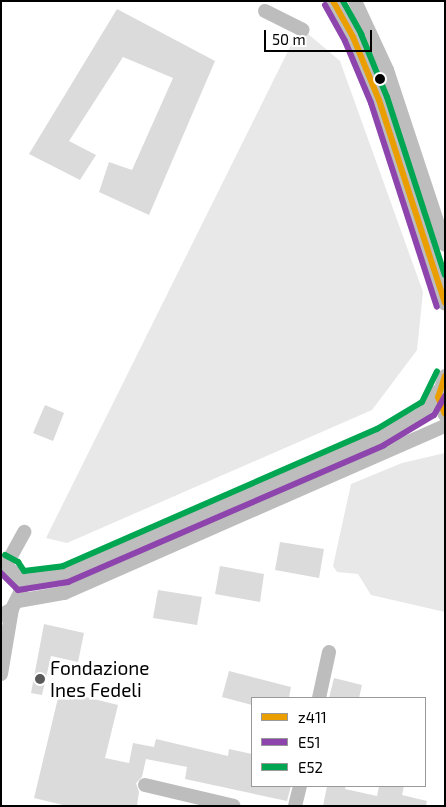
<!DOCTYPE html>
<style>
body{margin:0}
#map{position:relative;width:446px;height:807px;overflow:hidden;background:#fff;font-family:"Exo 2",sans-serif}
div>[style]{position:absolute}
.green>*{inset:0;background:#e8e8e8}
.building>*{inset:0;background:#dbdbdb}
.street>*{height:14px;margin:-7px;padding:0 7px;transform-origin:7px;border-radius:7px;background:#bdbdbd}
.bus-1>*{height:6px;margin:-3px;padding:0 3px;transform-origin:3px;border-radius:3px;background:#eb9e00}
.bus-2>*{height:6px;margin:-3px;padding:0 3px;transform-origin:3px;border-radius:3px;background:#8e44ad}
.bus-3>*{height:6px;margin:-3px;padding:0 3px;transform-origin:3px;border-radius:3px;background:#00a651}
.dots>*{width:14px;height:14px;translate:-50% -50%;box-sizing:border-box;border:2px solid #fff;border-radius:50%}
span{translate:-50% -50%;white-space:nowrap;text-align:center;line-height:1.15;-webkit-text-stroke:5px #fff;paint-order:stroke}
.poi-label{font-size:19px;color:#000}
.left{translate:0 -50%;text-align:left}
.frame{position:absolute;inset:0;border:2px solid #000;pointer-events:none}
.legend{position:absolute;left:251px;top:697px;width:175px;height:90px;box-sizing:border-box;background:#fff;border:1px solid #999;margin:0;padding:6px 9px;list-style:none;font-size:15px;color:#000}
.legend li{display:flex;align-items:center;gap:10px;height:25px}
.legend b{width:25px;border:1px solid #999}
.scale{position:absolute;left:264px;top:30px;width:108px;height:22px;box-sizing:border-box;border:2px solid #000;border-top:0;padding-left:6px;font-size:15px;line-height:18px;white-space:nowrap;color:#000;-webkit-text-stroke:4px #fff;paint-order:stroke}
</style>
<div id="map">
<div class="green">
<i style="clip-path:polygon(300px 27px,340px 61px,423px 292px,417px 350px,372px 410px,67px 543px,46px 538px)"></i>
<i style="clip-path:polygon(445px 453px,445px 612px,371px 595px,358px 574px,337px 572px,333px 566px,351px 484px,402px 463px)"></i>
</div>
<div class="building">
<i style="clip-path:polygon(117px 9px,215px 61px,149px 215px,99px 192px,109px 162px,132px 170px,173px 78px,123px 57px,69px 141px,96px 155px,80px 180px,29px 154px)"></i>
<i style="clip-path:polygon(45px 405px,64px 413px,53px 441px,33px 433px)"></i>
<i style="clip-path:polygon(280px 542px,324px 549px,319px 578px,275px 570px)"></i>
<i style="clip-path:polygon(220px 566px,264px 574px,260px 602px,215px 594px)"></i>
<i style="clip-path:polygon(158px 590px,202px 597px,197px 625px,153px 618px)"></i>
<i style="clip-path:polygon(44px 624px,84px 633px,78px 662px,51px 656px,42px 695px,31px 693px)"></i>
<i style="clip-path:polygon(229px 671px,291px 687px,289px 698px,252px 698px,252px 705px,222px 697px)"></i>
<i style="clip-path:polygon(334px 678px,362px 685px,359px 698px,329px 698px)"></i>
<i style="clip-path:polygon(70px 693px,118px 705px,105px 758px,129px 763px,133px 743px,154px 747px,156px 739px,228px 756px,229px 749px,252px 754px,252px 786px,291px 786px,287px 801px,185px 779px,187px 767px,146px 759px,142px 777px,136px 783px,139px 792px,137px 806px,67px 806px,34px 798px,58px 698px,69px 700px)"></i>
<i style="clip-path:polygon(327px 786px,346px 786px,345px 789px,377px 796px,379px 786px,404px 786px,402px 795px,427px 801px,426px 806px,323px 806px)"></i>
</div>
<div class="street">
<i style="left:333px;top:1px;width:41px;rotate:60.9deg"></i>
<i style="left:353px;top:37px;width:68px;rotate:67.6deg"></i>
<i style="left:379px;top:100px;width:214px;rotate:72.1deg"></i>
<i style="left:355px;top:1px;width:76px;rotate:65.1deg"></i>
<i style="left:387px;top:70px;width:184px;rotate:71.7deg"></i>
<i style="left:265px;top:11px;width:42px;rotate:26.6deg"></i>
<i style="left:445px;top:376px;width:22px;rotate:108deg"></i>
<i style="left:438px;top:397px;width:19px;rotate:69deg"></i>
<i style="left:1px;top:563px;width:19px;rotate:36deg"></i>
<i style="left:16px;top:574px;width:18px;rotate:74deg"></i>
<i style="left:21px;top:591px;width:20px;rotate:117deg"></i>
<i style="left:12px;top:609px;width:13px;rotate:151deg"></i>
<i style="left:6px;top:565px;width:38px;rotate:-61deg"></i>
<i style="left:19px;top:581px;width:47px;rotate:-8.7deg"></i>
<i style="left:65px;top:574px;width:335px;rotate:-23.4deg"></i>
<i style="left:372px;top:441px;width:57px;rotate:-28.4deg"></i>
<i style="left:422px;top:414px;width:28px;rotate:-55deg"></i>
<i style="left:18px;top:601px;width:47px;rotate:-9.9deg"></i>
<i style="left:64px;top:593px;width:416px;rotate:-23.7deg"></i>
<i style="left:1px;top:674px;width:66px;rotate:-80.4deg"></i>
<i style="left:319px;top:698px;width:47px;rotate:-77.7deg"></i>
<i style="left:145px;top:785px;width:91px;rotate:13.3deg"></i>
<i style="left:295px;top:806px;width:21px;rotate:-76deg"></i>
</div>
<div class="bus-1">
<i style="left:333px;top:1px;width:41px;rotate:60.9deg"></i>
<i style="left:353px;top:37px;width:68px;rotate:67.6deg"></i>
<i style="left:379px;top:100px;width:213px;rotate:72deg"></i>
<i style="left:445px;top:376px;width:22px;rotate:108deg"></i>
<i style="left:438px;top:397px;width:18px;rotate:68deg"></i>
</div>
<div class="bus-2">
<i style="left:325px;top:5px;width:41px;rotate:60.9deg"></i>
<i style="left:345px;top:41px;width:67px;rotate:67.2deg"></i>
<i style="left:371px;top:103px;width:214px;rotate:72.1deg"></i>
<i style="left:1px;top:573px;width:24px;rotate:45deg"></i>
<i style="left:18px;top:590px;width:51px;rotate:-9.1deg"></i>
<i style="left:68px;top:582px;width:344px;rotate:-23.4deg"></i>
<i style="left:384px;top:445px;width:58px;rotate:-31deg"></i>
<i style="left:434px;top:415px;width:22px;rotate:-60deg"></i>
</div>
<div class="bus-3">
<i style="left:343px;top:1px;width:38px;rotate:61deg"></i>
<i style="left:361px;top:34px;width:68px;rotate:67.6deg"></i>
<i style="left:387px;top:97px;width:187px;rotate:72deg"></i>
<i style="left:5px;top:555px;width:15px;rotate:28deg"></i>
<i style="left:18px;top:562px;width:11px;rotate:56deg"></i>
<i style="left:24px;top:571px;width:39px;rotate:-7deg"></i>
<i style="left:63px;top:566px;width:343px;rotate:-23.6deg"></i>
<i style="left:377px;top:429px;width:52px;rotate:-31deg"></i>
<i style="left:422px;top:402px;width:34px;rotate:-64deg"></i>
</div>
<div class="dots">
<i style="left:380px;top:79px;background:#000"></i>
<i style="left:40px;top:679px;background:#595959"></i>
</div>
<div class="poi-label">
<span class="left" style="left:50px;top:679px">Fondazione<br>Ines Fedeli</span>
</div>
<div class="frame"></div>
<ul class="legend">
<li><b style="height:6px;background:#eb9e00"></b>z411</li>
<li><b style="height:6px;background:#8e44ad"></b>E51</li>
<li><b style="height:6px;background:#00a651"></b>E52</li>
</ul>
<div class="scale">50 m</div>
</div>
